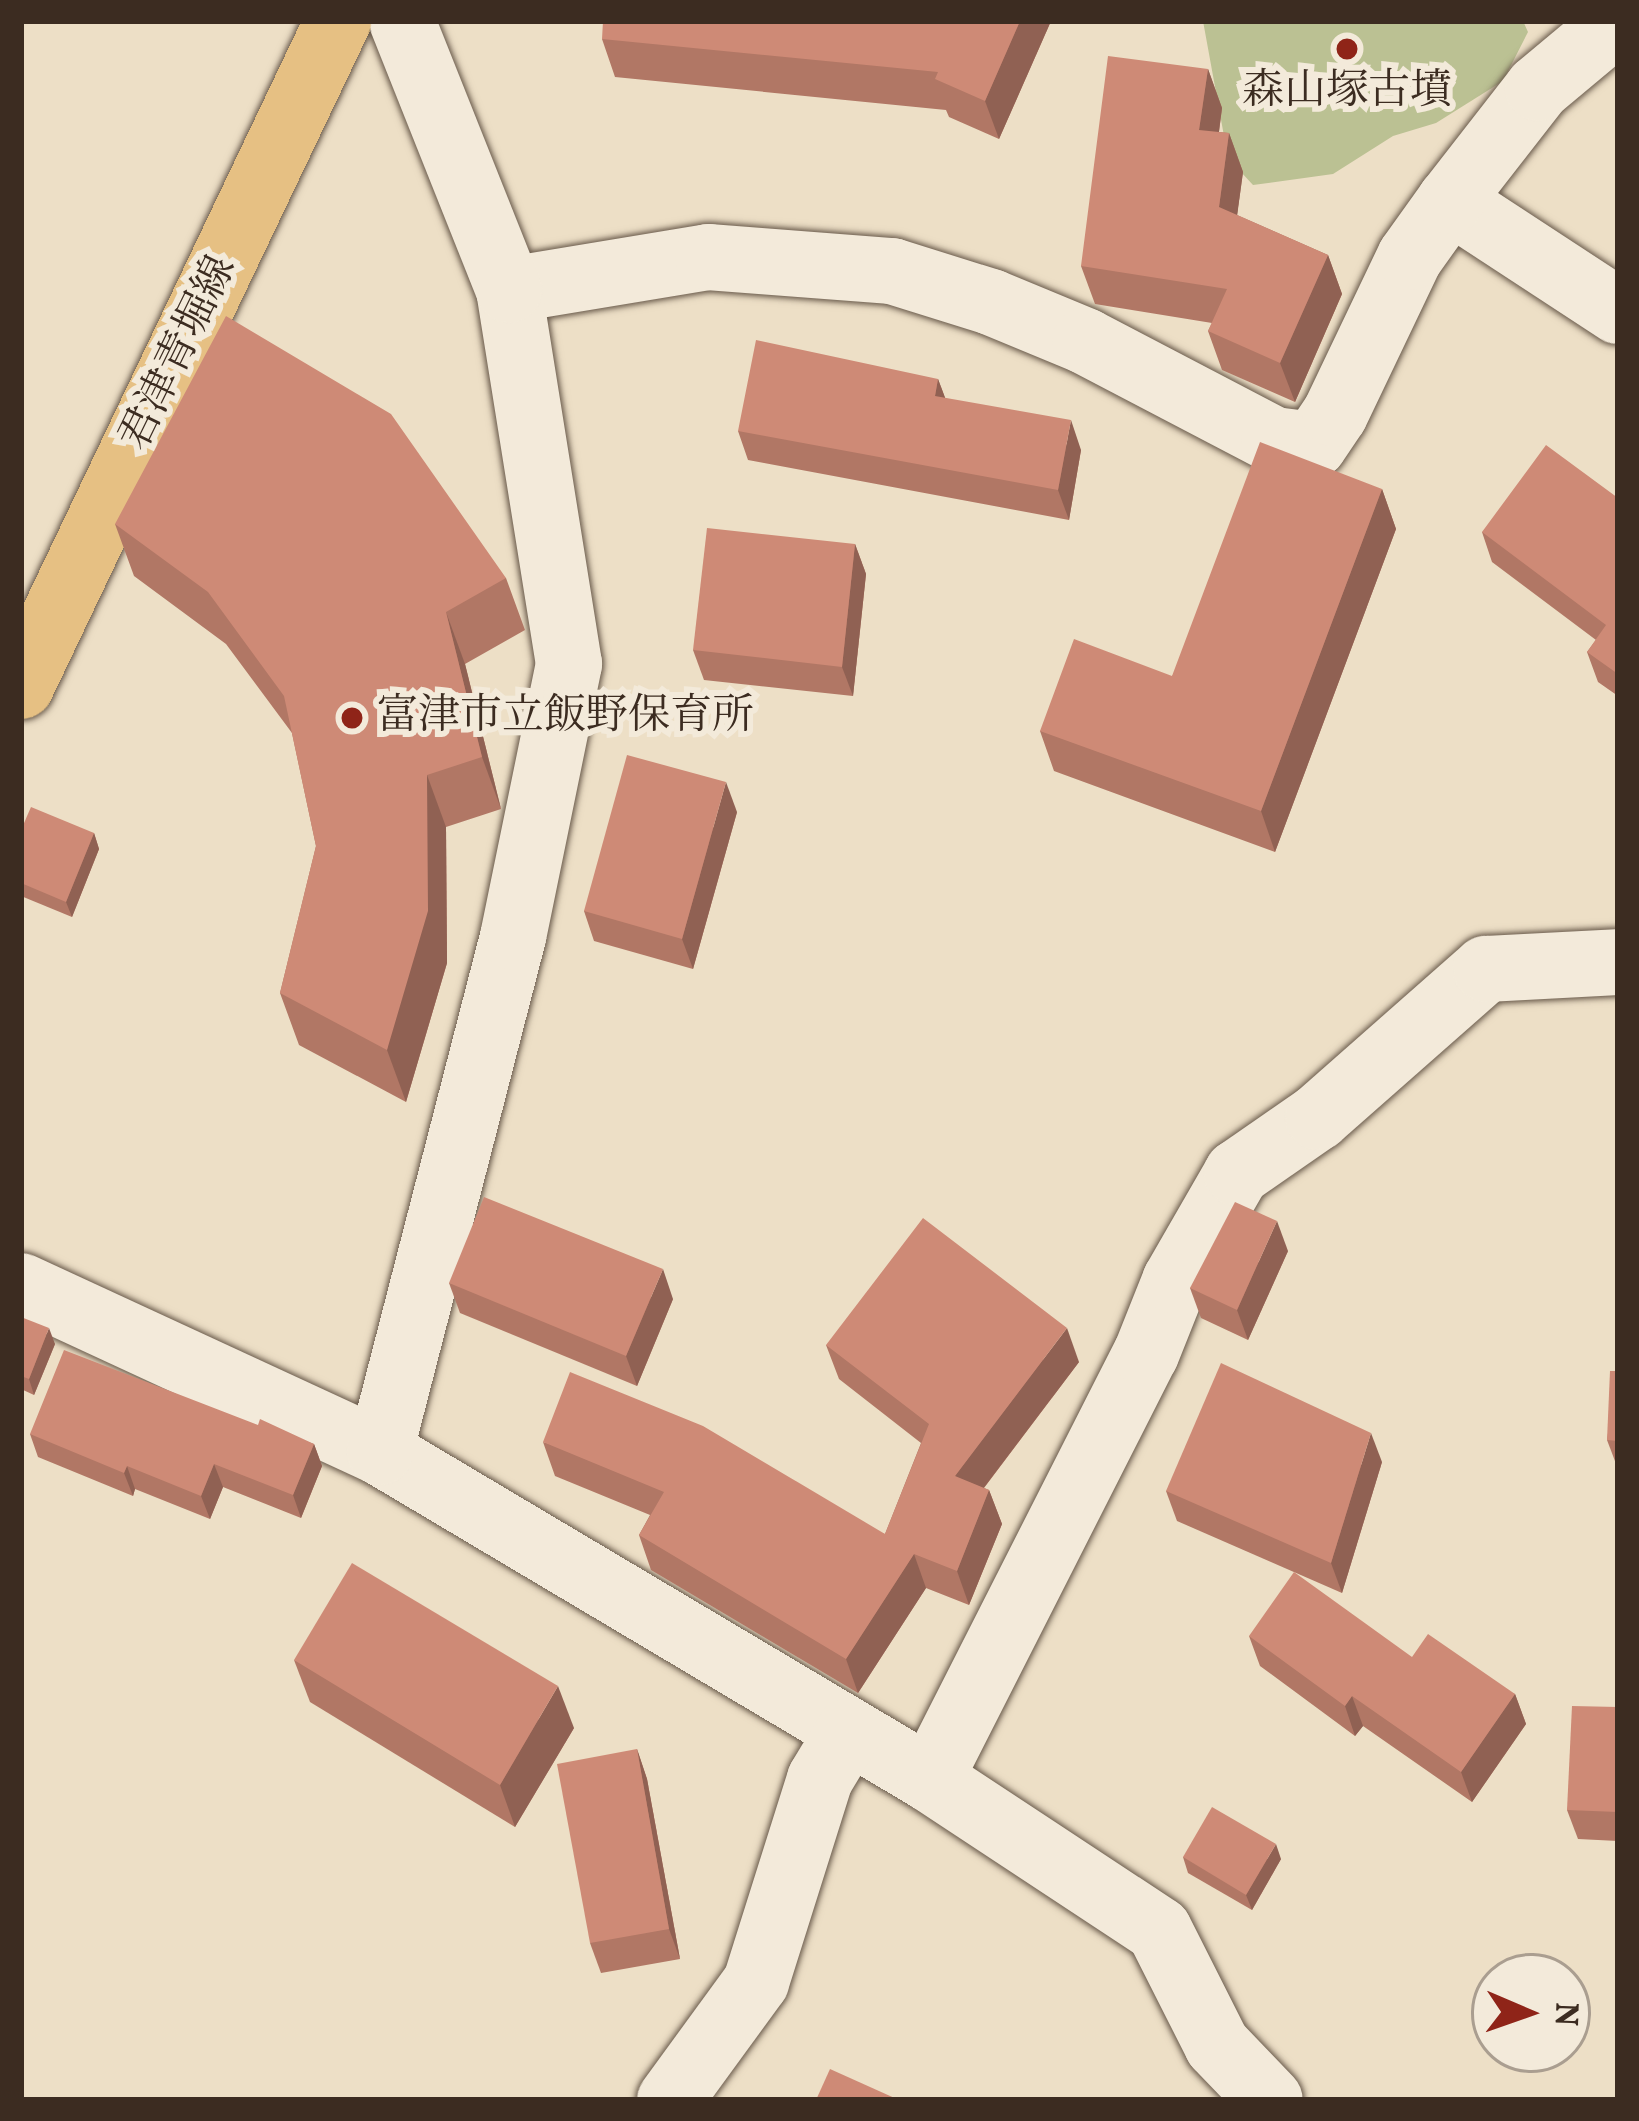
<!DOCTYPE html>
<meta charset="utf-8">
<style>
body{margin:0}
#map{position:relative;width:1639px;height:2121px;overflow:hidden;background:#eddfc6;font-family:Vollkorn,"Noto Serif JP",serif}
div>[style]{position:absolute}
.green>*{inset:0;background:#bbc193}
.roads{filter:drop-shadow(0 0 3px #68594a) drop-shadow(0 0 3px #68594a)}
.minor>*{height:66px;margin:-33px;padding:0 33px;transform-origin:33px;border-radius:33px;background:#f3eada}
.major>*{height:66px;margin:-33px;padding:0 33px;transform-origin:33px;border-radius:33px;background:#e6c083}
.wall>*{inset:0;background:#b17765}
.shaded-wall>*{inset:0;background:#906153}
.building>*{inset:0;background:#ce8a76}
.dots>*{width:33px;height:33px;translate:-50% -50%;box-sizing:border-box;border:6px solid #f3eada;border-radius:50%}
span{translate:-50% -50%;white-space:nowrap;text-align:center;line-height:1.15;-webkit-text-stroke:12px #f3eada;paint-order:stroke}
.poi-label{font-size:42px;color:#3c2c21}
.left{translate:0 -50%;text-align:left}
.street-label{font-size:42px;color:#3c2c21}
.frame{position:absolute;inset:0;border:24px solid #3c2c21;pointer-events:none}
.north{position:absolute;left:1471px;top:1953px;width:120px;height:120px;box-sizing:border-box;background:#f3eada;border:3px solid #aa9e90;border-radius:50%;rotate:92deg;font-size:33px;font-weight:700;line-height:48px;text-align:center;color:#3c2c21}
.north::after{content:'';display:block;margin:auto;width:42px;height:54px;background:#8f2418;clip-path:polygon(50% 0,100% 100%,50% 72%,0 100%)}
</style>
<div id="map">
<div class="green">
<i style="clip-path:polygon(1203px 21px,1523px 21px,1528px 32px,1503px 81px,1436px 123px,1393px 136px,1333px 174px,1253px 185px,1228px 158px)"></i>
</div>
<div class="roads">
<div class="minor">
<i style="left:1450px;top:201px;width:201px;rotate:33.2deg"></i>
<i style="left:509px;top:290px;width:202px;rotate:-9.4deg"></i>
<i style="left:708px;top:257px;width:185px;rotate:4.4deg"></i>
<i style="left:892px;top:271px;width:104px;rotate:17.4deg"></i>
<i style="left:991px;top:302px;width:102px;rotate:22.5deg"></i>
<i style="left:1085px;top:341px;width:213px;rotate:27.6deg"></i>
<i style="left:1274px;top:440px;width:40px;rotate:7.1deg"></i>
<i style="left:1314px;top:445px;width:37px;rotate:-56deg"></i>
<i style="left:1335px;top:414px;width:174px;rotate:-64.5deg"></i>
<i style="left:1410px;top:257px;width:69px;rotate:-54.5deg"></i>
<i style="left:1450px;top:201px;width:143px;rotate:-52.1deg"></i>
<i style="left:1538px;top:88px;width:104px;rotate:-39.9deg"></i>
<i style="left:21px;top:1286px;width:396px;rotate:24.8deg"></i>
<i style="left:380px;top:1452px;width:640px;rotate:30.73deg"></i>
<i style="left:930px;top:1779px;width:274px;rotate:33.4deg"></i>
<i style="left:1159px;top:1930px;width:129px;rotate:63.2deg"></i>
<i style="left:1217px;top:2045px;width:76px;rotate:46.1deg"></i>
<i style="left:380px;top:1452px;width:532px;rotate:-75.52deg"></i>
<i style="left:513px;top:937px;width:279px;rotate:-78.4deg"></i>
<i style="left:569px;top:664px;width:379px;rotate:-99.1deg"></i>
<i style="left:509px;top:290px;width:289px;rotate:-111.7deg"></i>
<i style="left:930px;top:1779px;width:477px;rotate:-63.1deg"></i>
<i style="left:1146px;top:1354px;width:79px;rotate:-68.3deg"></i>
<i style="left:1175px;top:1281px;width:125px;rotate:-60.1deg"></i>
<i style="left:1237px;top:1173px;width:98px;rotate:-34.7deg"></i>
<i style="left:1318px;top:1117px;width:224px;rotate:-41.4deg"></i>
<i style="left:1486px;top:969px;width:132px;rotate:-3deg"></i>
<i style="left:670px;top:2100px;width:146px;rotate:-53.9deg"></i>
<i style="left:756px;top:1982px;width:213px;rotate:-72.5deg"></i>
<i style="left:820px;top:1779px;width:56px;rotate:-58.9deg"></i>
</div>
<div class="major">
<i style="left:21px;top:686px;width:737px;rotate:-64.51deg"></i>
</div>
</div>
<div class="wall">
<i style="clip-path:polygon(1051px 21px,999px 139px,949px 117px,946px 110px,615px 77px,602px 39px)"></i>
<i style="clip-path:polygon(1208px 69px,1222px 108px,1219px 132px,1229px 133px,1243px 172px,1237px 215px,1328px 255px,1342px 294px,1295px 402px,1222px 370px,1208px 331px,1212px 323px,1095px 304px,1081px 266px)"></i>
<i style="clip-path:polygon(938px 379px,945px 398px,1081px 450px,1069px 520px,748px 460px,738px 431px)"></i>
<i style="clip-path:polygon(1382px 489px,1396px 529px,1275px 852px,1054px 771px,1040px 731px,1172px 676px)"></i>
<i style="clip-path:polygon(1618px 498px,1618px 696px,1598px 682px,1587px 652px,1596px 640px,1492px 562px,1482px 532px)"></i>
<i style="clip-path:polygon(115px 524px,506px 578px,525px 630px,465px 664px,501px 809px,446px 827px,447px 963px,406px 1102px,299px 1045px,280px 993px,316px 846px,292px 733px,226px 644px,134px 576px)"></i>
<i style="clip-path:polygon(855px 544px,866px 574px,853px 696px,704px 680px,693px 650px)"></i>
<i style="clip-path:polygon(737px 812px,693px 969px,594px 941px,584px 911px)"></i>
<i style="clip-path:polygon(21px 830px,94px 833px,99px 849px,72px 917px,21px 896px)"></i>
<i style="clip-path:polygon(1288px 1251px,1248px 1340px,1201px 1318px,1190px 1288px)"></i>
<i style="clip-path:polygon(449px 1283px,673px 1299px,637px 1386px,460px 1313px)"></i>
<i style="clip-path:polygon(21px 1317px,55px 1344px,34px 1395px,21px 1389px)"></i>
<i style="clip-path:polygon(826px 1345px,1079px 1362px,984px 1488px,989px 1490px,1002px 1524px,969px 1605px,926px 1588px,858px 1693px,651px 1570px,639px 1535px,650px 1515px,555px 1476px,543px 1442px,885px 1534px,921px 1443px,839px 1379px)"></i>
<i style="clip-path:polygon(1618px 1371px,1618px 1469px,1607px 1440px)"></i>
<i style="clip-path:polygon(258px 1425px,314px 1444px,322px 1466px,301px 1518px,223px 1487px,210px 1519px,135px 1489px,133px 1496px,38px 1457px,30px 1434px)"></i>
<i style="clip-path:polygon(1382px 1462px,1342px 1593px,1177px 1521px,1166px 1491px)"></i>
<i style="clip-path:polygon(1249px 1636px,1412px 1657px,1515px 1694px,1526px 1724px,1472px 1802px,1363px 1726px,1355px 1736px,1260px 1666px)"></i>
<i style="clip-path:polygon(294px 1660px,574px 1728px,515px 1827px,310px 1702px)"></i>
<i style="clip-path:polygon(1618px 1707px,1618px 1841px,1578px 1839px,1567px 1810px)"></i>
<i style="clip-path:polygon(637px 1749px,647px 1779px,680px 1959px,601px 1973px,590px 1943px)"></i>
<i style="clip-path:polygon(1183px 1857px,1281px 1859px,1252px 1910px,1188px 1873px)"></i>
</div>
<div class="shaded-wall">
<i style="clip-path:polygon(1020px 21px,1051px 21px,999px 139px,985px 101px)"></i>
<i style="clip-path:polygon(1208px 69px,1222px 108px,1214px 169px,1199px 130px)"></i>
<i style="clip-path:polygon(1229px 133px,1243px 172px,1233px 246px,1219px 207px)"></i>
<i style="clip-path:polygon(1328px 255px,1342px 294px,1295px 402px,1280px 363px)"></i>
<i style="clip-path:polygon(938px 379px,949px 408px,935px 396px)"></i>
<i style="clip-path:polygon(1071px 420px,1081px 450px,1069px 520px,1058px 490px)"></i>
<i style="clip-path:polygon(1382px 489px,1396px 529px,1275px 852px,1261px 811px)"></i>
<i style="clip-path:polygon(855px 544px,866px 574px,853px 696px,842px 667px)"></i>
<i style="clip-path:polygon(446px 612px,465px 664px,501px 809px,482px 757px)"></i>
<i style="clip-path:polygon(427px 775px,446px 827px,447px 963px,406px 1102px,387px 1050px)"></i>
<i style="clip-path:polygon(726px 782px,737px 812px,693px 969px,682px 939px)"></i>
<i style="clip-path:polygon(94px 833px,99px 849px,72px 917px,66px 902px)"></i>
<i style="clip-path:polygon(1277px 1221px,1288px 1251px,1248px 1340px,1237px 1310px)"></i>
<i style="clip-path:polygon(663px 1269px,673px 1299px,637px 1386px,626px 1356px)"></i>
<i style="clip-path:polygon(49px 1328px,55px 1344px,34px 1395px,29px 1379px)"></i>
<i style="clip-path:polygon(1067px 1328px,1079px 1362px,967px 1510px,955px 1476px)"></i>
<i style="clip-path:polygon(1371px 1433px,1382px 1462px,1342px 1593px,1331px 1563px)"></i>
<i style="clip-path:polygon(314px 1444px,322px 1466px,301px 1518px,293px 1495px)"></i>
<i style="clip-path:polygon(214px 1464px,223px 1487px,210px 1519px,201px 1496px)"></i>
<i style="clip-path:polygon(127px 1466px,135px 1489px,133px 1496px,124px 1473px)"></i>
<i style="clip-path:polygon(989px 1490px,1002px 1524px,969px 1605px,957px 1571px)"></i>
<i style="clip-path:polygon(914px 1554px,926px 1588px,858px 1693px,846px 1659px)"></i>
<i style="clip-path:polygon(558px 1686px,574px 1728px,515px 1827px,500px 1785px)"></i>
<i style="clip-path:polygon(1515px 1694px,1526px 1724px,1472px 1802px,1461px 1772px)"></i>
<i style="clip-path:polygon(1352px 1696px,1363px 1726px,1355px 1736px,1345px 1706px)"></i>
<i style="clip-path:polygon(637px 1749px,647px 1779px,680px 1959px,669px 1929px)"></i>
<i style="clip-path:polygon(1276px 1844px,1281px 1859px,1252px 1910px,1246px 1895px)"></i>
</div>
<div class="building">
<i style="clip-path:polygon(603px 21px,1020px 21px,985px 101px,935px 79px,938px 72px,602px 39px)"></i>
<i style="clip-path:polygon(1108px 56px,1208px 69px,1199px 130px,1229px 133px,1219px 207px,1328px 255px,1280px 363px,1208px 331px,1227px 289px,1081px 266px)"></i>
<i style="clip-path:polygon(226px 316px,391px 414px,506px 578px,446px 612px,482px 757px,427px 775px,428px 911px,387px 1050px,280px 993px,316px 846px,284px 696px,208px 592px,115px 524px)"></i>
<i style="clip-path:polygon(756px 340px,938px 379px,935px 396px,1071px 420px,1058px 490px,738px 431px)"></i>
<i style="clip-path:polygon(1260px 442px,1382px 489px,1261px 811px,1040px 731px,1074px 639px,1172px 676px)"></i>
<i style="clip-path:polygon(1546px 445px,1618px 498px,1618px 674px,1587px 652px,1606px 625px,1482px 532px)"></i>
<i style="clip-path:polygon(707px 528px,855px 544px,842px 667px,693px 650px)"></i>
<i style="clip-path:polygon(627px 755px,726px 782px,682px 939px,584px 911px)"></i>
<i style="clip-path:polygon(31px 807px,94px 833px,66px 902px,21px 883px,21px 830px)"></i>
<i style="clip-path:polygon(484px 1197px,663px 1269px,626px 1356px,449px 1283px)"></i>
<i style="clip-path:polygon(1235px 1202px,1277px 1221px,1237px 1310px,1190px 1288px)"></i>
<i style="clip-path:polygon(923px 1218px,1067px 1328px,955px 1476px,989px 1490px,957px 1571px,914px 1554px,846px 1659px,639px 1535px,664px 1492px,543px 1442px,570px 1372px,703px 1426px,885px 1534px,929px 1424px,826px 1345px)"></i>
<i style="clip-path:polygon(21px 1317px,49px 1328px,29px 1379px,21px 1376px)"></i>
<i style="clip-path:polygon(64px 1350px,258px 1425px,260px 1419px,314px 1444px,293px 1495px,214px 1464px,201px 1496px,127px 1466px,124px 1473px,30px 1434px)"></i>
<i style="clip-path:polygon(1221px 1363px,1371px 1433px,1331px 1563px,1166px 1491px)"></i>
<i style="clip-path:polygon(1610px 1371px,1618px 1371px,1618px 1441px,1607px 1440px)"></i>
<i style="clip-path:polygon(352px 1563px,558px 1686px,500px 1785px,294px 1660px)"></i>
<i style="clip-path:polygon(1294px 1572px,1412px 1657px,1428px 1634px,1515px 1694px,1461px 1772px,1352px 1696px,1345px 1706px,1249px 1636px)"></i>
<i style="clip-path:polygon(1572px 1706px,1618px 1707px,1618px 1812px,1567px 1810px)"></i>
<i style="clip-path:polygon(637px 1749px,669px 1929px,590px 1943px,557px 1764px)"></i>
<i style="clip-path:polygon(1212px 1807px,1276px 1844px,1246px 1895px,1183px 1857px)"></i>
<i style="clip-path:polygon(830px 2069px,899px 2100px,816px 2100px)"></i>
</div>
<div class="dots">
<i style="left:1347px;top:49px;background:#8f2418"></i>
<i style="left:352px;top:718px;background:#8f2418"></i>
</div>
<div class="poi-label">
<span style="left:1347px;top:93px">森山塚古墳</span>
<span class="left" style="left:376px;top:718px">富津市立飯野保育所</span>
</div>
<div class="street-label">
<span style="left:180px;top:354px;rotate:-64deg">君津青堀線</span>
</div>
<div class="frame"></div>
<div class="north">N</div>
</div>
